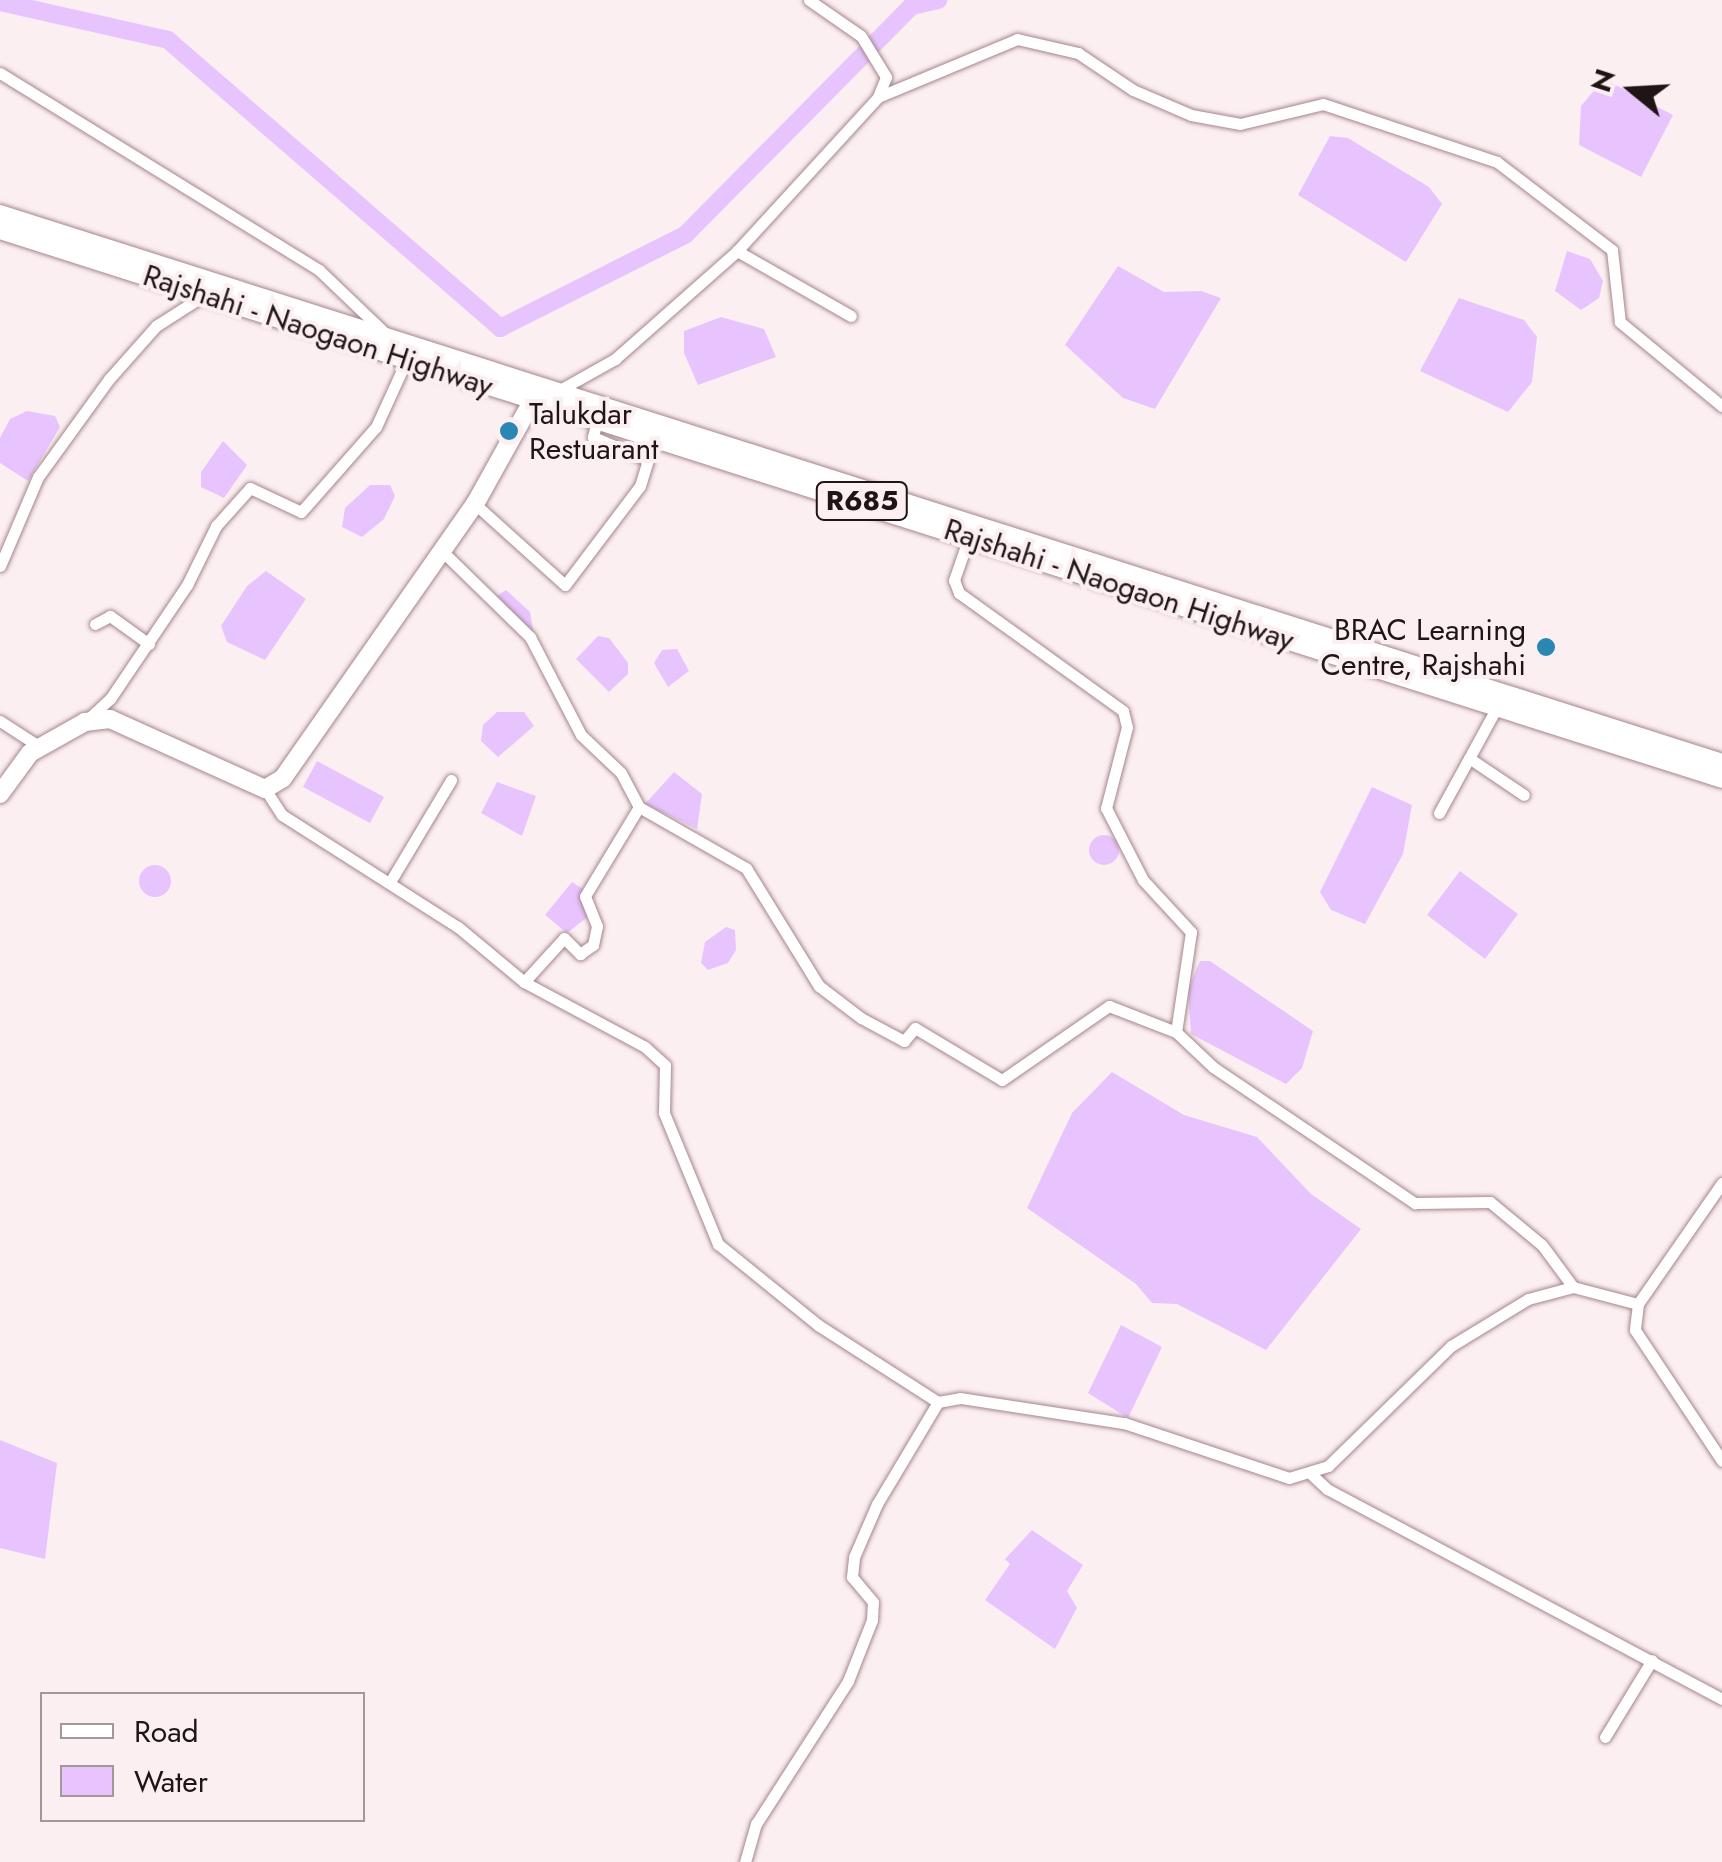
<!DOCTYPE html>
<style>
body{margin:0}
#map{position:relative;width:1722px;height:1862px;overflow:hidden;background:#fceff1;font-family:Jost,sans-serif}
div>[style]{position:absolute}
.water>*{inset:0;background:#e8c4fe}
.round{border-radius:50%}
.river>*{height:18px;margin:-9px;padding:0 9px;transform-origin:9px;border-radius:9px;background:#e8c4fe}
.roads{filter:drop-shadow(0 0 2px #a4868c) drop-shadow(0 0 2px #a4868c)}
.street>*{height:11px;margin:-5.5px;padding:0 5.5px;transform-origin:5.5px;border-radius:5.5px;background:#fff}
.secondary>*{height:18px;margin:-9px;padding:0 9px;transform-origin:9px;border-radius:9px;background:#fff}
.primary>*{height:18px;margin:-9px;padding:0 9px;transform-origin:9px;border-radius:9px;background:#fff}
.dots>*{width:28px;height:28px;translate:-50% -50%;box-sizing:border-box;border:5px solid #fceff1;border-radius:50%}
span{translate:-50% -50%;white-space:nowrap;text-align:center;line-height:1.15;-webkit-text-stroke:8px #fceff1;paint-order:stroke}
.shield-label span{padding:2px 8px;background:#fceff1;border:2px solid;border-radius:8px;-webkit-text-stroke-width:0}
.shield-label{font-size:28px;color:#1f1416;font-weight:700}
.street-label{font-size:30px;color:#1f1416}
.poi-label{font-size:30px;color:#1f1416}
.left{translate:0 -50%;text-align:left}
.right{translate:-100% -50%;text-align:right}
.legend{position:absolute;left:40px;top:1692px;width:325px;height:130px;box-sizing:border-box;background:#fceff1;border:2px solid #a49799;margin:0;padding:12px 18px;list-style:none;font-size:30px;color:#1f1416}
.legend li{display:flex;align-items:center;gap:20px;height:50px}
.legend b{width:50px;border:2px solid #a49799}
.north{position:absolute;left:1582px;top:40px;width:100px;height:100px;-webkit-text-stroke:8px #fceff1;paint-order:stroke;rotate:288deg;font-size:28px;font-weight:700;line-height:40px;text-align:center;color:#1f1416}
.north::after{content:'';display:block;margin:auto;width:35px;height:45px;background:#1f1416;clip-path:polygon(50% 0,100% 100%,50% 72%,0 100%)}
</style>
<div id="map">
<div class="water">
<i style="clip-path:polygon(1604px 79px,1673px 115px,1641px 177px,1579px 145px,1581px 106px)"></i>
<i style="clip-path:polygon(1330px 136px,1348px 138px,1429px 187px,1442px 204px,1406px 262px,1298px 195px)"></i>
<i style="clip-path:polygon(1567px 251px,1590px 259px,1603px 281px,1599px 298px,1581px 310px,1555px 291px)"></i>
<i style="clip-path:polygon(1118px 266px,1164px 292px,1201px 291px,1221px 298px,1155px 409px,1123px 398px,1065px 345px)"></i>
<i style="clip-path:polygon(1459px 298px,1524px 320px,1537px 337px,1532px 382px,1508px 412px,1420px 371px)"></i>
<i style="clip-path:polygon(721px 317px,764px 329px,776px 357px,698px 385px,684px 353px,684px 331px)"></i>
<i style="clip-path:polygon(27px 411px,55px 416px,60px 427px,28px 481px,0 463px,0 438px,10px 419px)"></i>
<i style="clip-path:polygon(223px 441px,247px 465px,224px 498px,201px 487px,201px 472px)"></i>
<i style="clip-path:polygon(370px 485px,390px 485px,395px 496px,384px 519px,362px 537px,342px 527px,345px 508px)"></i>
<i style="clip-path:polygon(266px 571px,306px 599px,265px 660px,227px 642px,221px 626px,247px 586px)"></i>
<i style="clip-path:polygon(506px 590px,530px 612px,534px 635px,492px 609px,492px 599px)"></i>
<i style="clip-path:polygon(598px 636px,609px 638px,628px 663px,628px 674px,609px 692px,576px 659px)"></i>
<i style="clip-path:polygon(677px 649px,689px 671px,668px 687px,654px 663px,662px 650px)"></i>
<i style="clip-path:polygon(497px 712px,524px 712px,534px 726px,498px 757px,481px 741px,483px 725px)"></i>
<i style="clip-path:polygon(317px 761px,384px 797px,370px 823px,303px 787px)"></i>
<i style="clip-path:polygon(674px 772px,702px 794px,697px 829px,645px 804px)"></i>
<i style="clip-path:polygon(497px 782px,536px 796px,522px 836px,481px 813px)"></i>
<i style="clip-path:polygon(1372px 787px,1412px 805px,1403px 854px,1365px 924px,1331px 910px,1320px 892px)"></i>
<i class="round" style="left:1089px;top:835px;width:30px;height:30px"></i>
<i class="round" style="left:139px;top:865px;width:32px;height:32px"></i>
<i style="clip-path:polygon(1460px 871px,1518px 914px,1485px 959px,1427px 915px)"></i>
<i style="clip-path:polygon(572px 882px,583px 889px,589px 916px,567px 933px,545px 915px)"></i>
<i style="clip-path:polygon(726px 927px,735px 930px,736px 950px,728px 963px,708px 970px,701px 963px,705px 942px)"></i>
<i style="clip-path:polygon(1200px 961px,1210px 961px,1313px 1031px,1302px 1068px,1286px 1084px,1191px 1034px,1188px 989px)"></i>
<i style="clip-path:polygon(1112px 1072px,1184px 1115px,1257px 1137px,1311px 1194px,1361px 1229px,1266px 1350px,1177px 1304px,1152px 1303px,1136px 1284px,1027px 1208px,1072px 1113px)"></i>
<i style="clip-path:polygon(1121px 1325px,1162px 1347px,1128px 1418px,1088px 1393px)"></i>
<i style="clip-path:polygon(0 1440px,57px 1463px,45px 1559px,0 1548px)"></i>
<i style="clip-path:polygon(1032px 1530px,1083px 1565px,1067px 1591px,1077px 1608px,1055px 1649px,985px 1600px,1010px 1564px,1005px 1559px)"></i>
</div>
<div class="river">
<i style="left:0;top:2px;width:172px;rotate:12.7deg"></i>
<i style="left:168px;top:40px;width:440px;rotate:40.9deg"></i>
<i style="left:500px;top:328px;width:207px;rotate:-26.7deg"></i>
<i style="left:685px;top:235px;width:322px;rotate:-45.3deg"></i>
<i style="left:912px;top:6px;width:27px;rotate:-13deg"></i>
</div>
<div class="roads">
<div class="street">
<i style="left:809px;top:0;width:63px;rotate:34.7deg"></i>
<i style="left:861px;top:36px;width:48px;rotate:58.6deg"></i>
<i style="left:886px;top:77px;width:22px;rotate:112deg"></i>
<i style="left:0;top:73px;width:375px;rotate:31.7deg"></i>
<i style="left:319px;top:270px;width:95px;rotate:43.7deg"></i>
<i style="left:737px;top:251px;width:131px;rotate:29.7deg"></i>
<i style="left:556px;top:392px;width:68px;rotate:-29.2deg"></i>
<i style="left:615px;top:359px;width:163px;rotate:-41.5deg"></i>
<i style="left:737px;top:251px;width:209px;rotate:-47.5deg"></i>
<i style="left:878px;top:97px;width:151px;rotate:-22.6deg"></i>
<i style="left:1017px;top:39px;width:63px;rotate:12.9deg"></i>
<i style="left:1078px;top:53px;width:66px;rotate:33.9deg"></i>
<i style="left:1133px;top:90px;width:63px;rotate:23.3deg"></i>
<i style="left:1191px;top:115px;width:50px;rotate:10.4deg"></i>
<i style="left:1240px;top:124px;width:85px;rotate:-13.5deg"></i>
<i style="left:1323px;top:104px;width:183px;rotate:18.4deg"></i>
<i style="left:1497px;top:162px;width:145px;rotate:37.4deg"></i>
<i style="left:1612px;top:250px;width:72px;rotate:83.7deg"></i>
<i style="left:1620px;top:322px;width:132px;rotate:39.5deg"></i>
<i style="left:475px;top:504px;width:121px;rotate:42deg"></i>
<i style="left:565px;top:585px;width:124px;rotate:-52.9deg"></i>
<i style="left:640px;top:486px;width:27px;rotate:-73deg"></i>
<i style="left:648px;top:460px;width:60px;rotate:-157.3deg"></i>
<i style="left:593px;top:437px;width:17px;rotate:-77deg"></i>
<i style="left:969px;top:537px;width:46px;rotate:109.2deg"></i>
<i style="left:954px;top:580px;width:14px;rotate:69deg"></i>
<i style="left:959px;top:593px;width:202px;rotate:35.7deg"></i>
<i style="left:1123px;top:711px;width:16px;rotate:76deg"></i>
<i style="left:1127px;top:727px;width:84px;rotate:104.5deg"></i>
<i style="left:1106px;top:808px;width:81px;rotate:62.8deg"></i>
<i style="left:1143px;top:880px;width:71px;rotate:47.3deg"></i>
<i style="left:1191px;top:932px;width:101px;rotate:98.5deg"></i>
<i style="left:1176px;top:1032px;width:51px;rotate:43.4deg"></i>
<i style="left:1213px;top:1067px;width:244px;rotate:34deg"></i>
<i style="left:1415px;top:1203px;width:75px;rotate:-0.8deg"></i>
<i style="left:1490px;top:1202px;width:67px;rotate:39.6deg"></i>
<i style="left:1542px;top:1245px;width:52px;rotate:53.6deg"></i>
<i style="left:443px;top:552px;width:122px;rotate:44.3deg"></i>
<i style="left:530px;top:637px;width:110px;rotate:62.5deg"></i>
<i style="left:581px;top:735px;width:55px;rotate:43.5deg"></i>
<i style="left:621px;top:773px;width:38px;rotate:62deg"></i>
<i style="left:639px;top:807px;width:123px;rotate:29.7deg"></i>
<i style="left:746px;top:868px;width:139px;rotate:58.3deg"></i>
<i style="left:819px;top:986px;width:53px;rotate:37.3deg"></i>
<i style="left:861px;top:1018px;width:49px;rotate:28.1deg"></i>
<i style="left:904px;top:1041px;width:17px;rotate:-50deg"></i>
<i style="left:915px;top:1028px;width:101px;rotate:30.9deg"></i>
<i style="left:1002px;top:1080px;width:130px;rotate:-34.7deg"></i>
<i style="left:1109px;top:1006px;width:72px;rotate:21.2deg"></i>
<i style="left:0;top:566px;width:97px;rotate:-66.9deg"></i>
<i style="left:38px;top:477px;width:121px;rotate:-54.1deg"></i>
<i style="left:109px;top:379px;width:71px;rotate:-48.4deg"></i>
<i style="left:156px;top:326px;width:59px;rotate:-32.6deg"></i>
<i style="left:95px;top:624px;width:17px;rotate:-28deg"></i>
<i style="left:110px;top:616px;width:48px;rotate:35.7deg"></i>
<i style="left:0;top:721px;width:48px;rotate:33deg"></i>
<i style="left:85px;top:722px;width:34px;rotate:-43deg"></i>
<i style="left:110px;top:699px;width:138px;rotate:-56deg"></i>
<i style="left:187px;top:585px;width:66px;rotate:-63.8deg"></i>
<i style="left:216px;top:526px;width:51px;rotate:-48.2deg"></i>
<i style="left:250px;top:488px;width:56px;rotate:25.2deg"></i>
<i style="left:301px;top:512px;width:113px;rotate:-48.6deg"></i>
<i style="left:376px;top:427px;width:75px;rotate:-65.5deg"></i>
<i style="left:1469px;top:758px;width:66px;rotate:33.9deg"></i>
<i style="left:265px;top:789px;width:31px;rotate:57deg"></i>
<i style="left:282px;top:815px;width:209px;rotate:32.5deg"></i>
<i style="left:458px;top:927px;width:86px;rotate:39.8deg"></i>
<i style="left:524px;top:982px;width:137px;rotate:28.2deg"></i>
<i style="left:645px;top:1047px;width:27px;rotate:42deg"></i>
<i style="left:665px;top:1065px;width:48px;rotate:91.2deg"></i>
<i style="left:664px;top:1113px;width:142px;rotate:67.6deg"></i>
<i style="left:718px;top:1244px;width:129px;rotate:39deg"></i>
<i style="left:818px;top:1325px;width:143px;rotate:32.7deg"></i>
<i style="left:938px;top:1402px;width:22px;rotate:-10deg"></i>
<i style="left:960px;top:1398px;width:166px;rotate:8.7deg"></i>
<i style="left:1124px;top:1423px;width:174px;rotate:18.4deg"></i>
<i style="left:1289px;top:1478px;width:41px;rotate:-17.1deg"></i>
<i style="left:1328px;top:1466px;width:172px;rotate:-44.3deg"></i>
<i style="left:1451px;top:1346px;width:90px;rotate:-31.4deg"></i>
<i style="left:1528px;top:1299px;width:47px;rotate:-14.9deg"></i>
<i style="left:1573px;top:1287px;width:67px;rotate:14.7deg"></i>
<i style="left:1439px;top:813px;width:121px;rotate:-61.3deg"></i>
<i style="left:390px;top:882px;width:119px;rotate:-59.1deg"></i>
<i style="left:524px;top:982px;width:59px;rotate:-47.7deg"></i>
<i style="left:564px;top:938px;width:23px;rotate:45deg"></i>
<i style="left:580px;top:954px;width:16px;rotate:-35deg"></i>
<i style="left:593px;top:945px;width:19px;rotate:-78deg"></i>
<i style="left:597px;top:926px;width:32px;rotate:-112deg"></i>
<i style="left:585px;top:896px;width:104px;rotate:-58.8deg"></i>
<i style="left:1722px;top:1183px;width:147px;rotate:124.8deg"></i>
<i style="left:1638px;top:1304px;width:26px;rotate:97deg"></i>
<i style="left:1635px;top:1330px;width:157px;rotate:56.4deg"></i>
<i style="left:1312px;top:1475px;width:21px;rotate:43deg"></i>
<i style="left:1327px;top:1489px;width:447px;rotate:28deg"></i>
<i style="left:1605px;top:1737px;width:90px;rotate:-58.6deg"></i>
<i style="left:745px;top:1862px;width:40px;rotate:-74deg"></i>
<i style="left:756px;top:1824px;width:170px;rotate:-57.2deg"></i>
<i style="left:848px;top:1681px;width:66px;rotate:-68.5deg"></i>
<i style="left:872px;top:1620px;width:18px;rotate:-87deg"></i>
<i style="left:873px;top:1602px;width:33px;rotate:-130deg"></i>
<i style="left:852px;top:1577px;width:20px;rotate:-84deg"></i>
<i style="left:854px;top:1557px;width:58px;rotate:-66.5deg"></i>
<i style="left:877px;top:1504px;width:119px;rotate:-59.1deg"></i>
</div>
<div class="secondary">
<i style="left:0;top:794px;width:51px;rotate:-53.8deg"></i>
<i style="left:30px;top:753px;width:63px;rotate:-29.4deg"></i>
<i style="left:85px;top:722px;width:25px;rotate:-7deg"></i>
<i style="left:110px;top:719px;width:170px;rotate:24.3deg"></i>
<i style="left:265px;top:789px;width:21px;rotate:-31deg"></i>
<i style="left:283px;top:778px;width:335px;rotate:-55deg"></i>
<i style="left:475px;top:504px;width:119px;rotate:-60.9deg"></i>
</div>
<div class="primary">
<i style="left:0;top:214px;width:1807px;rotate:17.68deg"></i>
<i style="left:0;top:230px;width:1807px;rotate:17.68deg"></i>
</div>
</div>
<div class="dots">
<i style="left:509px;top:431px;background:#2a86b3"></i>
<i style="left:1546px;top:647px;background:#2a86b3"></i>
</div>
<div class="shield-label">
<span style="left:862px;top:501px">R685</span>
</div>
<div class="street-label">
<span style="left:318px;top:331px;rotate:18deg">Rajshahi - Naogaon Highway</span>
<span style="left:1119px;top:585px;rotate:18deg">Rajshahi - Naogaon Highway</span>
</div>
<div class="poi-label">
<span class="left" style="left:529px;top:431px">Talukdar<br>Restuarant</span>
<span class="right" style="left:1526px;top:647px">BRAC Learning<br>Centre, Rajshahi</span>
</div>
<ul class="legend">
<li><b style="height:12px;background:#fff"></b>Road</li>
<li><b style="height:28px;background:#e8c4fe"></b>Water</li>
</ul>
<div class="north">N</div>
</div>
